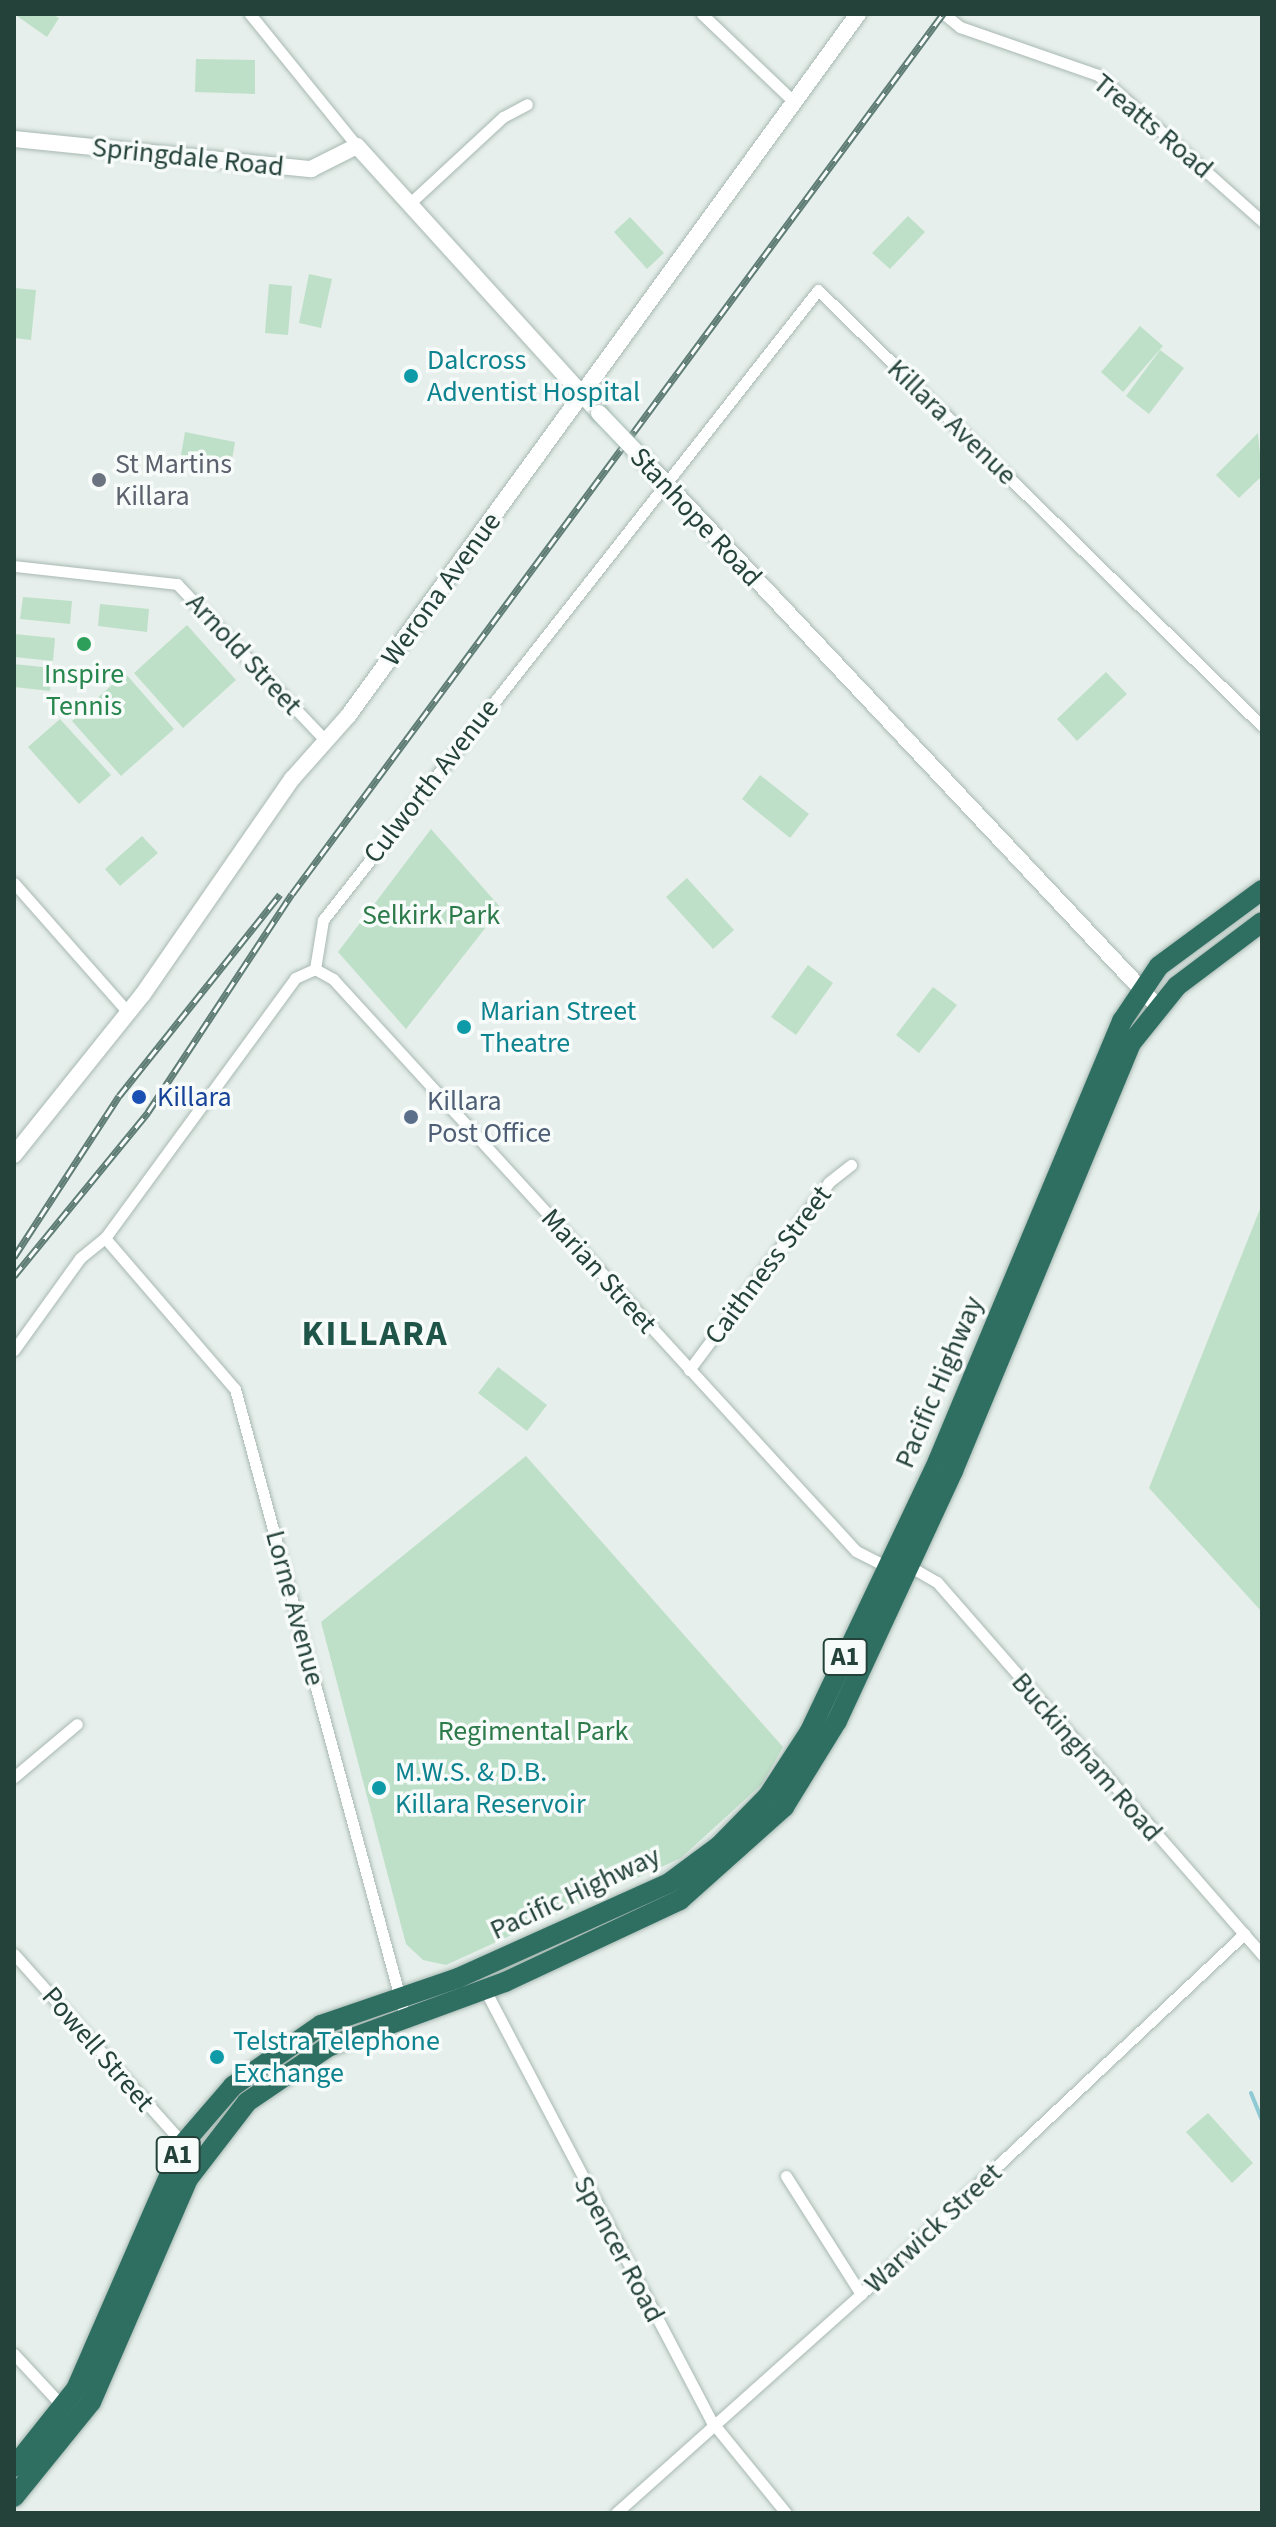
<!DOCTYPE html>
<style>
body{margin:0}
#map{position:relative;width:1276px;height:2527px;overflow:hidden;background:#e6efeb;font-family:"Source Sans 3",sans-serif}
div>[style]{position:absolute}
.green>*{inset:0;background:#bfe0c8}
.stream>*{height:4px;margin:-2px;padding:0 2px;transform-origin:2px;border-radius:2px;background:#8ec9d4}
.roads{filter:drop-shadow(0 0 2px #a8b8b2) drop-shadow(0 0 2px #a8b8b2)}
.street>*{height:11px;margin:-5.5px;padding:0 5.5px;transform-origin:5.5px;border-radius:5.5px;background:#fff}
.secondary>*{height:16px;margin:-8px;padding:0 8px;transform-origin:8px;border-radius:8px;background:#fff}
.highway>*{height:20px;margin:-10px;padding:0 10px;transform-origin:10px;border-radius:10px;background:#2f6f62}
.rail>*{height:7px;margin-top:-3.5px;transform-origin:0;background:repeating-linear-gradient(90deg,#f7fbf9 0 12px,#5f7d75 0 24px);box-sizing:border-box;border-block:2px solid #5f7d75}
.bridges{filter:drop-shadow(0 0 2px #a4bbb3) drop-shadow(0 0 2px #a4bbb3)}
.secondary-bridge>*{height:16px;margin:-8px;padding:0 8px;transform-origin:8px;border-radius:8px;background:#fff}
.dots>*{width:22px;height:22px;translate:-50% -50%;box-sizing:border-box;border:4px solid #f7fbf9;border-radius:50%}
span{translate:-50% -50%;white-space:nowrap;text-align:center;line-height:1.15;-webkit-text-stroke:7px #f7fbf9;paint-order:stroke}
.shield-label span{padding:2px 6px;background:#f7fbf9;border:2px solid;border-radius:6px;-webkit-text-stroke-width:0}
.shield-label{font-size:26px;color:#24423a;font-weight:700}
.street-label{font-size:28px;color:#24423a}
.culture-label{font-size:28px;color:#0d838f}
.left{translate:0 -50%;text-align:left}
.worship-label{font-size:28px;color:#5b616d}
.leisure-label{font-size:28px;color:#27864d}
.park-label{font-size:28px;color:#2d7a4b}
.transit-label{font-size:28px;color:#164399}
.service-label{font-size:28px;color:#4e5e75}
.district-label{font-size:36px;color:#1f5548;font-weight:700;letter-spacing:2px}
.frame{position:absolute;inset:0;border:16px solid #24423a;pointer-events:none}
</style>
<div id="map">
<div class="green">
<i style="clip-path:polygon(14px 14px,52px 14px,59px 18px,47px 37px)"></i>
<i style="clip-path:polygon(196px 59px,255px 60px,255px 94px,195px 92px)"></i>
<i style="clip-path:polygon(908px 216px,925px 232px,890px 269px,872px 253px)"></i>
<i style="clip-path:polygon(630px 217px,664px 253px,647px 269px,614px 232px)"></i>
<i style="clip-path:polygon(309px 274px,332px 279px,321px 328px,299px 323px)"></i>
<i style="clip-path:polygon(269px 284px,292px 286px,288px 335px,265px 333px)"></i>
<i style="clip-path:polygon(14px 288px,36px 290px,31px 340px,14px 338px)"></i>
<i style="clip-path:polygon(1140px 326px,1163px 346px,1123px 392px,1101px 372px)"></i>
<i style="clip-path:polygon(1160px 350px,1184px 368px,1149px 414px,1126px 396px)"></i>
<i style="clip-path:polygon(185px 432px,235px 442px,231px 465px,181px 455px)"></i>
<i style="clip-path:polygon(1258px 433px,1262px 476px,1239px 498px,1216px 475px)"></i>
<i style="clip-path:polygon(23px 597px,72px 601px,70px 624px,20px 619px)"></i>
<i style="clip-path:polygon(100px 604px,149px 609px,147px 632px,98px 626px)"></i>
<i style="clip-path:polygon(187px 625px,236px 680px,183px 728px,134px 673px)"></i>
<i style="clip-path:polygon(14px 634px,55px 638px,53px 661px,14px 657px)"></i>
<i style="clip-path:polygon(14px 664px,52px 668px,50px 691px,14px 687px)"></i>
<i style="clip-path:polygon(1106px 672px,1127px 694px,1077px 741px,1057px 719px)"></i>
<i style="clip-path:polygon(125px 673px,174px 729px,121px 776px,72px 721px)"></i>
<i style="clip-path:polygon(60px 719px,111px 775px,79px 804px,28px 747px)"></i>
<i style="clip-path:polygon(760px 775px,809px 814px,790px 838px,742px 799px)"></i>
<i style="clip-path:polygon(431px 829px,501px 908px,406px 1029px,338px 952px)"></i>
<i style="clip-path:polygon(142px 836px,158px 853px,120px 886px,105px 869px)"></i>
<i style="clip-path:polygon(687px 878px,734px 930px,713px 949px,666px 897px)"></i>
<i style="clip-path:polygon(808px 965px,833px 983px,796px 1035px,771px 1017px)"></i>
<i style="clip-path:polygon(933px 987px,957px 1005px,919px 1053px,896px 1035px)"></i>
<i style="clip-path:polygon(1262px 1204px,1262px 1612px,1149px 1488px)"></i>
<i style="clip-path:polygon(498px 1367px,547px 1405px,527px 1431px,478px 1393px)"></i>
<i style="clip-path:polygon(526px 1456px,783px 1747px,762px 1784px,681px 1858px,446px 1965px,423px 1960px,406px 1944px,321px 1622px)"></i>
<i style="clip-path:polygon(1208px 2113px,1253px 2163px,1232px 2183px,1186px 2132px)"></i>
</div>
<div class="stream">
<i style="left:1251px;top:2093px;width:29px;rotate:68deg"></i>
</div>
<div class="roads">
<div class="street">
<i style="left:250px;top:14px;width:170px;rotate:51deg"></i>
<i style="left:702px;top:14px;width:123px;rotate:43.7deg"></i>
<i style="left:944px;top:14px;width:21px;rotate:39deg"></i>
<i style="left:960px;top:27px;width:146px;rotate:19.2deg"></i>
<i style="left:1098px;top:75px;width:220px;rotate:41.7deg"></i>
<i style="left:409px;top:204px;width:128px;rotate:-42.8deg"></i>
<i style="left:503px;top:117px;width:27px;rotate:-28deg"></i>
<i style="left:14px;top:566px;width:164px;rotate:6.3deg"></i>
<i style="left:177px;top:584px;width:214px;rotate:46.5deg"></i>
<i style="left:14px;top:883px;width:169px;rotate:48.6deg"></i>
<i style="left:315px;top:969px;width:50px;rotate:-80.7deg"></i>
<i style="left:323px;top:920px;width:801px;rotate:-51.84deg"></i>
<i style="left:818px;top:290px;width:622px;rotate:44.48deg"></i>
<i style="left:315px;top:969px;width:21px;rotate:29deg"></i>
<i style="left:333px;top:979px;width:775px;rotate:47.56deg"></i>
<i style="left:856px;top:1551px;width:35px;rotate:27deg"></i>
<i style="left:105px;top:1238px;width:199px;rotate:49.3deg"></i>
<i style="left:235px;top:1389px;width:654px;rotate:74.84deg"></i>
<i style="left:14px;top:1350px;width:113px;rotate:-54.3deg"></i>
<i style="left:80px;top:1258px;width:32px;rotate:-39deg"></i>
<i style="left:105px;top:1238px;width:322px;rotate:-53.8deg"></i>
<i style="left:295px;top:978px;width:22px;rotate:-24deg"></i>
<i style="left:689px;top:1370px;width:234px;rotate:-53.3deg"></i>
<i style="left:829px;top:1182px;width:28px;rotate:-38deg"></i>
<i style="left:909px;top:1566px;width:32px;rotate:30deg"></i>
<i style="left:937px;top:1582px;width:495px;rotate:48.9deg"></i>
<i style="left:14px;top:1777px;width:82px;rotate:-40.1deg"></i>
<i style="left:14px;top:1954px;width:254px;rotate:48.3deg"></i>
<i style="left:484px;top:1988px;width:490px;rotate:62.3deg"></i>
<i style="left:712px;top:2422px;width:117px;rotate:50.9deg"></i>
<i style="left:786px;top:2176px;width:140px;rotate:57.6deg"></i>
<i style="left:14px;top:2354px;width:74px;rotate:47.2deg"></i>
<i style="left:616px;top:2513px;width:329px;rotate:-41.8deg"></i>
<i style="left:861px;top:2294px;width:526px;rotate:-43.23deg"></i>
</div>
<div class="secondary">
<i style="left:14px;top:139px;width:299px;rotate:5.8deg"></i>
<i style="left:311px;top:169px;width:51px;rotate:-26.6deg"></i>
<i style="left:357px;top:146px;width:360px;rotate:47.8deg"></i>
<i style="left:644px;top:460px;width:749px;rotate:46.78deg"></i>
<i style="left:14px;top:1155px;width:206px;rotate:-51.3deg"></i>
<i style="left:143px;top:994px;width:262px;rotate:-55.3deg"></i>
<i style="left:292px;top:779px;width:84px;rotate:-48.4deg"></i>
<i style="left:348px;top:716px;width:868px;rotate:-54deg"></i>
</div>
<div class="highway">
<i style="left:14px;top:2467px;width:100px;rotate:-51.5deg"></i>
<i style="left:76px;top:2389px;width:267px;rotate:-66.4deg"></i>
<i style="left:183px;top:2144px;width:77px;rotate:-49.2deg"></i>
<i style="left:233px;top:2086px;width:107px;rotate:-34.7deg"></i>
<i style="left:321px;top:2025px;width:145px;rotate:-18.9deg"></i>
<i style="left:458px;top:1978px;width:231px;rotate:-24.2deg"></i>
<i style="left:669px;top:1883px;width:62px;rotate:-36.5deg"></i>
<i style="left:719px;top:1846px;width:70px;rotate:-45.6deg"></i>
<i style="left:768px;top:1796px;width:77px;rotate:-57.1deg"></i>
<i style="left:810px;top:1731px;width:299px;rotate:-64.6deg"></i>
<i style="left:938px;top:1461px;width:477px;rotate:-67.3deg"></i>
<i style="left:1122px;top:1021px;width:66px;rotate:-56.1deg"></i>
<i style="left:1159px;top:966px;width:128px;rotate:-36.4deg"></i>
<i style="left:14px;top:2497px;width:122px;rotate:-51deg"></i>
<i style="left:91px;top:2402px;width:243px;rotate:-66.5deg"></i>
<i style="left:188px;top:2179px;width:97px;rotate:-52.5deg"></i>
<i style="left:247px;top:2102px;width:98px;rotate:-34.2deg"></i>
<i style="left:328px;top:2047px;width:189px;rotate:-20.2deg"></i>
<i style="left:505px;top:1982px;width:193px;rotate:-25.1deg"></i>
<i style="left:680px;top:1900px;width:140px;rotate:-41.8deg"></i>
<i style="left:784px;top:1807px;width:101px;rotate:-58.4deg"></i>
<i style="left:837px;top:1721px;width:276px;rotate:-65.1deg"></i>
<i style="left:953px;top:1471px;width:465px;rotate:-67.4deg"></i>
<i style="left:1132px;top:1042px;width:72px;rotate:-51.2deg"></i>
<i style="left:1177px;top:986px;width:106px;rotate:-37deg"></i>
</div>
</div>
<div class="rail">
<i style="left:14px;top:1257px;width:192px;rotate:-56.9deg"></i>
<i style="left:119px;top:1096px;width:258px;rotate:-51.4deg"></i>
<i style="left:14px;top:1276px;width:212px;rotate:-50.7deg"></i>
<i style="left:148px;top:1112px;width:261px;rotate:-56.6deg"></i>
<i style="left:292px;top:894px;width:1095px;rotate:-53.51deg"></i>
</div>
<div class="bridges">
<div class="secondary-bridge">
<i style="left:599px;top:413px;width:65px;rotate:46.2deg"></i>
</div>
</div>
<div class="dots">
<i style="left:411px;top:376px;background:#0f9aa8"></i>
<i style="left:99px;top:480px;background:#6b7280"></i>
<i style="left:84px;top:644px;background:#2e9e5b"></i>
<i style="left:464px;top:1027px;background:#0f9aa8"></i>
<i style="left:139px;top:1097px;background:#1a4fb4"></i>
<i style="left:411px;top:1117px;background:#5c6f8a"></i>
<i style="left:379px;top:1788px;background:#0f9aa8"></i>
<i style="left:217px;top:2057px;background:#0f9aa8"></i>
</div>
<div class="shield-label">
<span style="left:845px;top:1657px">A1</span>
<span style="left:178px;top:2155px">A1</span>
</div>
<div class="street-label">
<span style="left:1153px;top:126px;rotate:40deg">Treatts Road</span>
<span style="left:188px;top:157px;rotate:6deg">Springdale Road</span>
<span style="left:952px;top:422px;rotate:44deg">Killara Avenue</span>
<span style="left:696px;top:517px;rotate:47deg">Stanhope Road</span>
<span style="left:441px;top:589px;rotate:-54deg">Werona Avenue</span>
<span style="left:244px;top:654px;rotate:47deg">Arnold Street</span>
<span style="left:431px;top:781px;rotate:-52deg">Culworth Avenue</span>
<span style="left:768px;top:1265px;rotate:-53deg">Caithness Street</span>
<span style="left:599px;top:1271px;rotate:48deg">Marian Street</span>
<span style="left:939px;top:1382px;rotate:-67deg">Pacific Highway</span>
<span style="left:295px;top:1608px;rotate:75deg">Lorne Avenue</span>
<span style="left:1087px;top:1757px;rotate:49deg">Buckingham Road</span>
<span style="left:575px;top:1893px;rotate:-25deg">Pacific Highway</span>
<span style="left:98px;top:2049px;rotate:49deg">Powell Street</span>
<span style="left:933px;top:2228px;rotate:-43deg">Warwick Street</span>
<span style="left:619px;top:2249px;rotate:62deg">Spencer Road</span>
</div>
<div class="culture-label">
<span class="left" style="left:427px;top:376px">Dalcross<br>Adventist Hospital</span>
<span class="left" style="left:480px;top:1027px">Marian Street<br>Theatre</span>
<span class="left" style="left:395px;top:1788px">M.W.S. &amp; D.B.<br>Killara Reservoir</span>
<span class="left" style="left:233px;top:2057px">Telstra Telephone<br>Exchange</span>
</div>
<div class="worship-label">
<span class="left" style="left:115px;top:480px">St Martins<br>Killara</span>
</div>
<div class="leisure-label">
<span style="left:84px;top:690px">Inspire<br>Tennis</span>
</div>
<div class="park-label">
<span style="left:431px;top:915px">Selkirk Park</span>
<span style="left:533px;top:1731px">Regimental Park</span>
</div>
<div class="transit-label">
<span class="left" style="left:157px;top:1097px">Killara</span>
</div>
<div class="service-label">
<span class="left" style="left:427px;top:1117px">Killara<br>Post Office</span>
</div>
<div class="district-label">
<span style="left:375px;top:1334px">KILLARA</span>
</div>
<div class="frame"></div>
</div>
